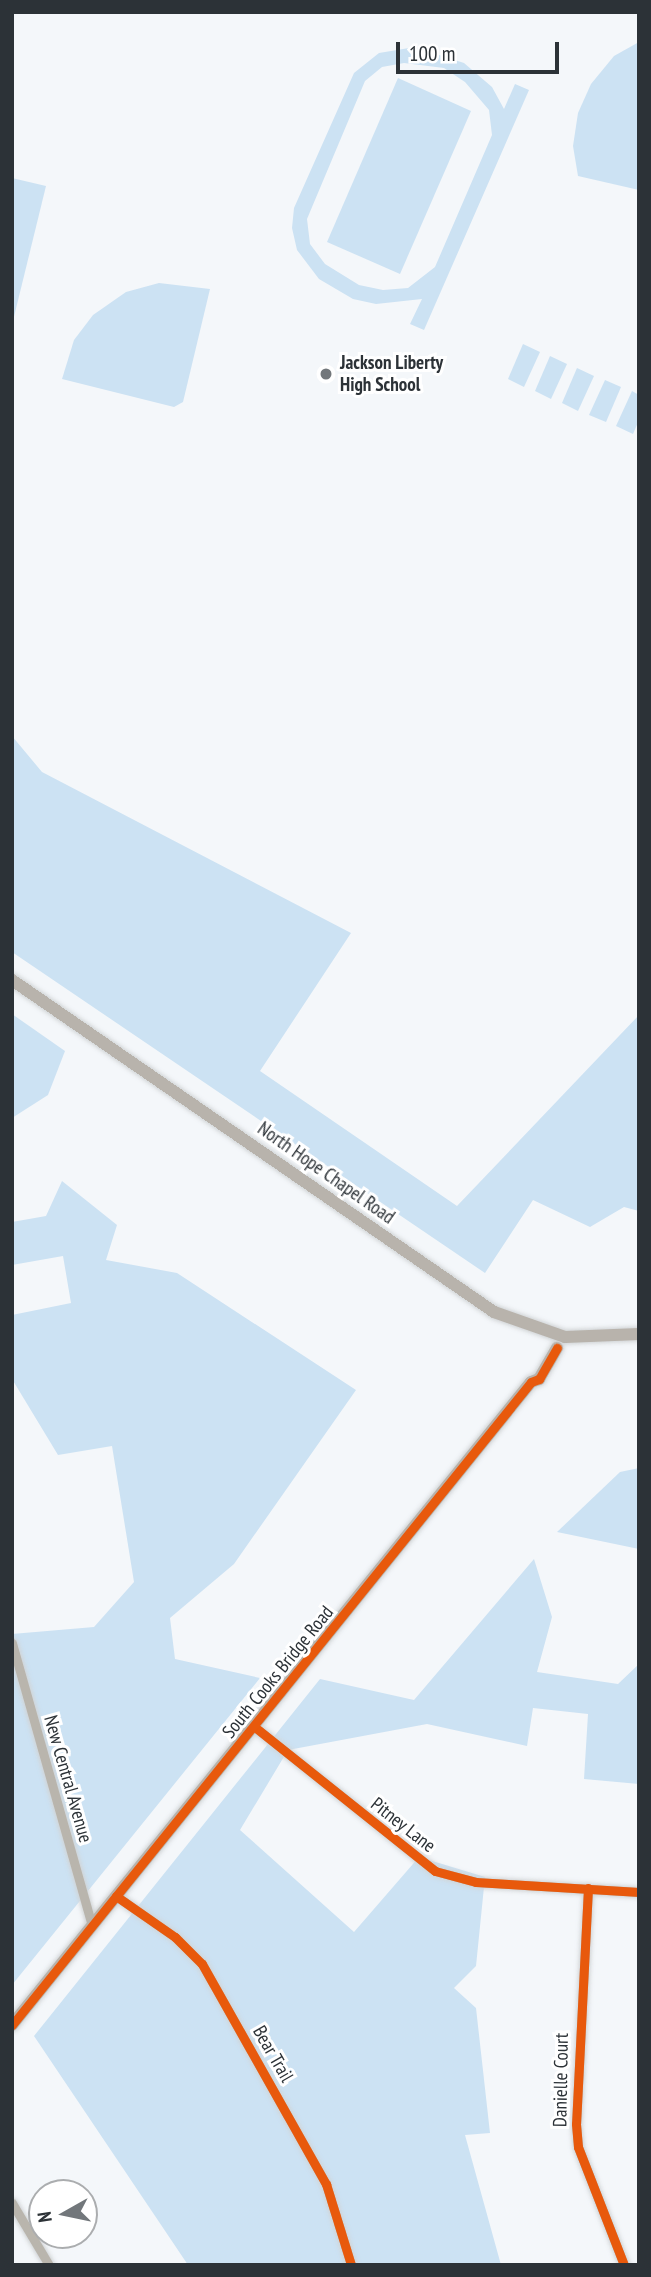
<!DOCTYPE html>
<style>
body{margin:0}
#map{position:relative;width:651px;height:2277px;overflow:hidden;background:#f4f7fa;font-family:"PT Sans Narrow",sans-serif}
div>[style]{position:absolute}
.green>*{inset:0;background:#cce2f3}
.roads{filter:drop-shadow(0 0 2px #d1d4d6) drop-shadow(0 0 2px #d1d4d6)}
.street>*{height:9px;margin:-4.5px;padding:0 4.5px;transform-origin:4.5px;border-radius:4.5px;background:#b9b5ad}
.secondary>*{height:12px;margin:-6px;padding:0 6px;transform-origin:6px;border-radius:6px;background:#b8b3ac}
.cycleway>*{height:9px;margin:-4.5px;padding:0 4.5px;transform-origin:4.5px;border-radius:4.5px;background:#e8590c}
.dots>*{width:19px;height:19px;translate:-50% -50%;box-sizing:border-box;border:4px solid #fff;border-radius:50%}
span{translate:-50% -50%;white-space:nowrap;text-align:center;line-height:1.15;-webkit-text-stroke:6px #fff;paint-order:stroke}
.poi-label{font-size:19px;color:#2c3237;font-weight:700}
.left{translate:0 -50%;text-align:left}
.street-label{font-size:19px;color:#2c3237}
.frame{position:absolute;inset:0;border:14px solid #2c3237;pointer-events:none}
.north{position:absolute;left:28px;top:2179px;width:70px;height:70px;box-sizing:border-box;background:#fff;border:2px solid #abadaf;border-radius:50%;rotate:261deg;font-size:19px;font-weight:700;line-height:28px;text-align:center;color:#2c3237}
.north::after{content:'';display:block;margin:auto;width:24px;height:32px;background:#72777b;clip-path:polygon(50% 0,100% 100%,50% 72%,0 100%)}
.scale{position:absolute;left:396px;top:42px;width:163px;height:32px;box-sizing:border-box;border:4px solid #2c3237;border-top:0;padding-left:9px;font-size:21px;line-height:24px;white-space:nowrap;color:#2c3237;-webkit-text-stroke:5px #fff;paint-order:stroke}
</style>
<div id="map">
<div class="green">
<i style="clip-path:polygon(639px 42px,639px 190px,578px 176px,573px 146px,578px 113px,591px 84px,614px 56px)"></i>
<i style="clip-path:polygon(evenodd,415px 47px,464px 63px,492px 87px,504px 109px,515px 84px,529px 90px,424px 330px,410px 324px,422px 299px,376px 304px,353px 299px,319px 279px,297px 250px,292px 228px,294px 208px,354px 73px,379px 53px,415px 47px,404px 63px,444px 68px,465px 82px,489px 110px,492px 135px,435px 267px,408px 288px,383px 290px,359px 285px,325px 264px,310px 244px,307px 219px,365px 81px,382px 67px,404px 63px)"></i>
<i style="clip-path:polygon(398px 78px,471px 111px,400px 274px,327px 242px)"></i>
<i style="clip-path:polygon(12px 178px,46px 186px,12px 325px)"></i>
<i style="clip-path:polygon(159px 283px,210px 289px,183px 402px,174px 407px,62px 379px,74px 340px,93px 315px,126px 292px)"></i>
<i style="clip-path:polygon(523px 344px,540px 352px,524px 387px,508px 379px)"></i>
<i style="clip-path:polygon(550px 356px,567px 364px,551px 399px,535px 391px)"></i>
<i style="clip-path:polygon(577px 368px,594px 376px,578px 411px,562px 403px)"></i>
<i style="clip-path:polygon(605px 380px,621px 387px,606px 422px,589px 415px)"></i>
<i style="clip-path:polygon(632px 391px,639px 395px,639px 420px,633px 434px,616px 426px)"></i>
<i style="clip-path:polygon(12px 736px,42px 772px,351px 933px,260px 1071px,457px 1206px,639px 1015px,639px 1211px,624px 1207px,590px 1227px,533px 1200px,485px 1273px,12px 952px)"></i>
<i style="clip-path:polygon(12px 1014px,65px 1051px,48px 1095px,12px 1118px)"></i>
<i style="clip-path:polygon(62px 1181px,117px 1225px,106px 1260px,177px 1273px,356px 1390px,234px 1564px,170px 1618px,175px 1659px,260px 1678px,12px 1985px,12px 1634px,94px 1627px,134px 1582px,112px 1446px,58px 1455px,12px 1379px,12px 1315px,71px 1303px,63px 1256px,12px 1265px,12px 1222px,46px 1216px)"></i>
<i style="clip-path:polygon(639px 1468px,639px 1549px,557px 1532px,620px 1472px)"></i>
<i style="clip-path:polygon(534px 1559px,552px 1617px,537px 1672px,618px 1684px,639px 1664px,639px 1784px,584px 1779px,588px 1714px,533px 1708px,527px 1746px,427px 1724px,288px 1750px,240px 1830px,354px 1932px,419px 1857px,485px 1877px,476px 1966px,454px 1988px,476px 2008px,490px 2133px,465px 2135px,501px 2265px,188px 2265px,34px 2036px,320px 1679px,414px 1700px)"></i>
</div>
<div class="roads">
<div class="street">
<i style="left:12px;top:1643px;width:293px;rotate:74.2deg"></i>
<i style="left:256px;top:1728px;width:229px;rotate:38.6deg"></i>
<i style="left:435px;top:1871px;width:42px;rotate:15deg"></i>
<i style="left:476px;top:1882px;width:163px;rotate:3.5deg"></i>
<i style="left:588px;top:1888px;width:236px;rotate:92.9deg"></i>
<i style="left:576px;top:2124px;width:23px;rotate:85deg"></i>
<i style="left:578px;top:2147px;width:127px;rotate:68.7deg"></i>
<i style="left:116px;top:1896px;width:72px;rotate:34.8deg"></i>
<i style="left:175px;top:1937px;width:38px;rotate:45deg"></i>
<i style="left:202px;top:1964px;width:253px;rotate:60.6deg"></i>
<i style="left:326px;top:2184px;width:85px;rotate:72.8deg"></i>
<i style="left:12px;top:2203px;width:72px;rotate:59.2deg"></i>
</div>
<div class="secondary">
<i style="left:12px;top:980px;width:585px;rotate:34.56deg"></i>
<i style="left:494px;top:1312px;width:75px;rotate:19.4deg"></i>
<i style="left:565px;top:1337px;width:74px;rotate:-2.3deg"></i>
<i style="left:12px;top:2025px;width:826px;rotate:-51.09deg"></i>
<i style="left:531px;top:1382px;width:9px;rotate:-21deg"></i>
<i style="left:539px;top:1379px;width:36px;rotate:-60deg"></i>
</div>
</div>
<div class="cycleway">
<i style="left:256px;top:1728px;width:229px;rotate:38.6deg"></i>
<i style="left:435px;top:1871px;width:42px;rotate:15deg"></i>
<i style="left:476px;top:1882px;width:163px;rotate:3.5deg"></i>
<i style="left:588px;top:1888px;width:236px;rotate:92.9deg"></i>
<i style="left:576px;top:2124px;width:23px;rotate:85deg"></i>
<i style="left:578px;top:2147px;width:127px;rotate:68.7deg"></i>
<i style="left:116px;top:1896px;width:72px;rotate:34.8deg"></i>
<i style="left:175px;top:1937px;width:38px;rotate:45deg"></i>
<i style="left:202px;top:1964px;width:253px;rotate:60.6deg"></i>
<i style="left:326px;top:2184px;width:85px;rotate:72.8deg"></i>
<i style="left:12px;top:2025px;width:826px;rotate:-51.09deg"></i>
<i style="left:531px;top:1382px;width:9px;rotate:-21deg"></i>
<i style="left:539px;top:1379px;width:36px;rotate:-60deg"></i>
</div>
<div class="dots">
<i style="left:326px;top:374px;background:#72777b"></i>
</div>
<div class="poi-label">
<span class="left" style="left:340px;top:374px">Jackson Liberty<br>High School</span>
</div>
<div class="street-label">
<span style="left:326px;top:1173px;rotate:35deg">North Hope Chapel Road</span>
<span style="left:278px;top:1672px;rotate:-51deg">South Cooks Bridge Road</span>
<span style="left:68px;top:1779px;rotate:74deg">New Central Avenue</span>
<span style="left:403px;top:1825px;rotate:38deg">Pitney Lane</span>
<span style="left:273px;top:2054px;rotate:60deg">Bear Trail</span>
<span style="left:561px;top:2080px;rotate:-89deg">Danielle Court</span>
</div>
<div class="frame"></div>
<div class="north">N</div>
<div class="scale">100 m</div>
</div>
